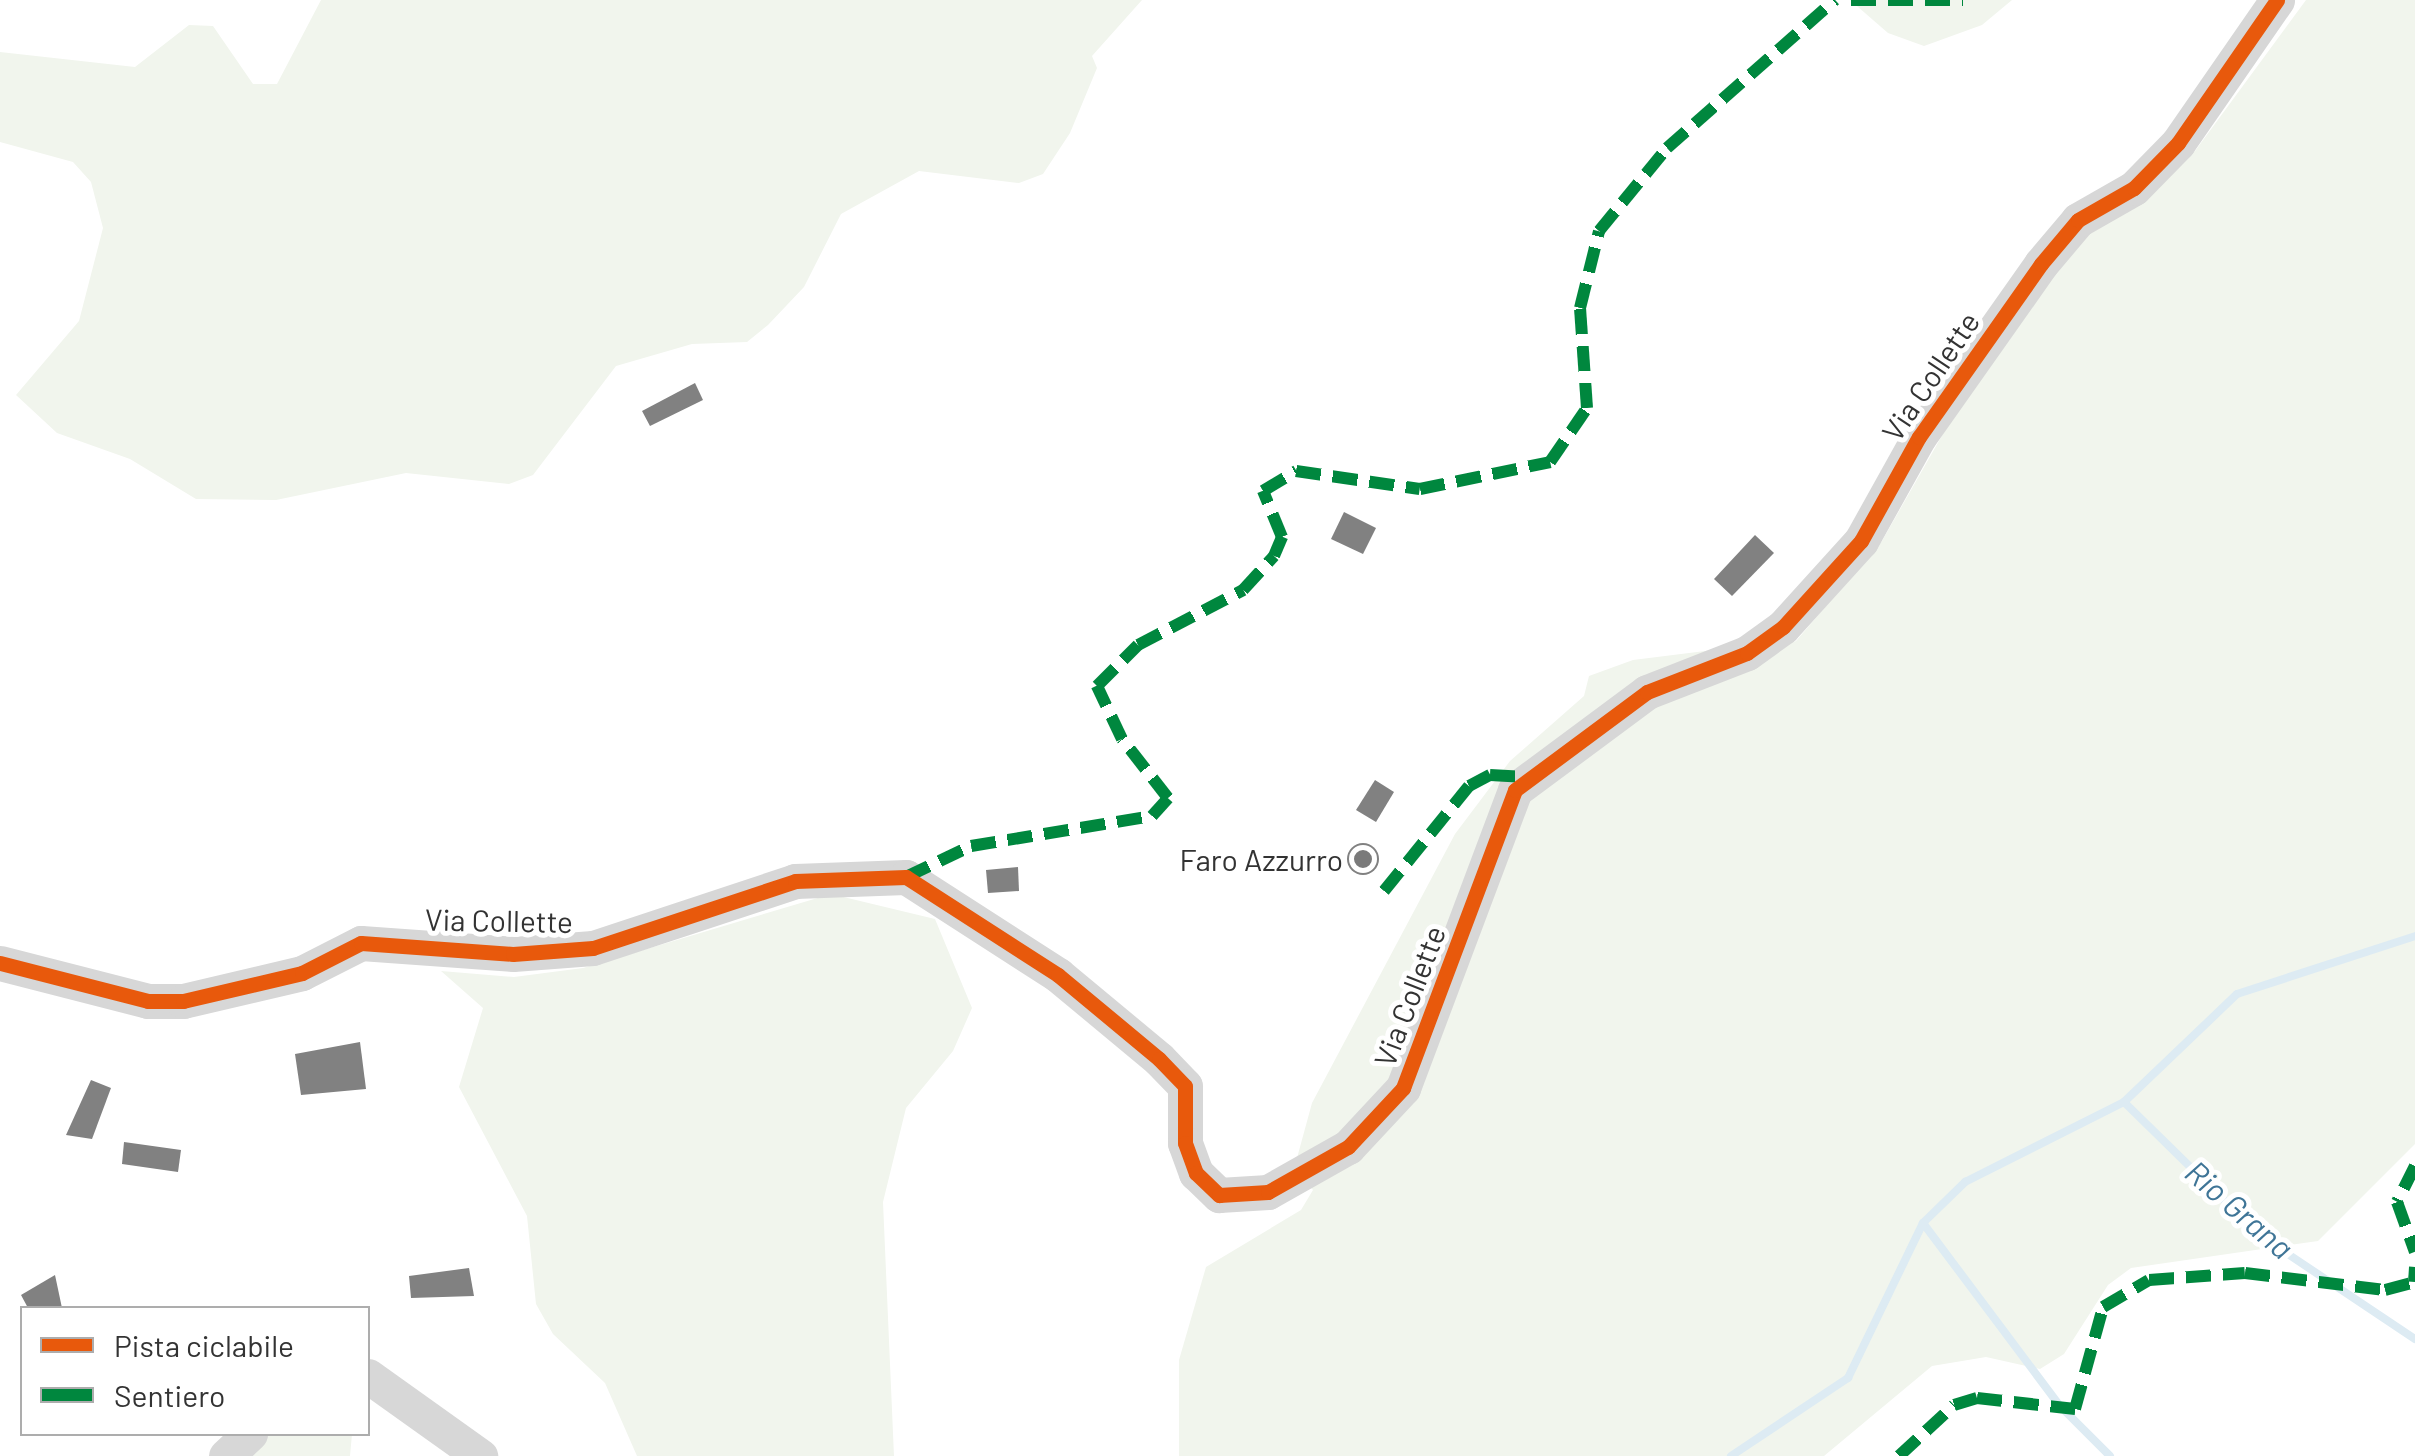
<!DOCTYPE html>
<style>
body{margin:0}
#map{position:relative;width:2415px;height:1456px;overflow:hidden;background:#fff;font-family:Barlow,sans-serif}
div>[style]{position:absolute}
.green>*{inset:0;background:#f1f5ed}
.stream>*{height:8px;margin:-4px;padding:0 4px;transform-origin:4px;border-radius:4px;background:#ddebf3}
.building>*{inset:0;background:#818181}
.round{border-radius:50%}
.minor>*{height:35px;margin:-17.5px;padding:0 17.5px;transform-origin:17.5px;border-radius:17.5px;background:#d7d7d7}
.quiet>*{height:12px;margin-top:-6px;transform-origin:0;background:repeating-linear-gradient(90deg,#00873e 0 25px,transparent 0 37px)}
.cycleway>*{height:15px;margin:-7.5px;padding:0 7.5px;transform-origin:7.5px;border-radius:7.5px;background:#e8590c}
.dots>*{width:28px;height:28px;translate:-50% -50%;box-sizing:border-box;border:5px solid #fff;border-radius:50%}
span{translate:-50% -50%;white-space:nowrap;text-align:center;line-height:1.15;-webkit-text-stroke:10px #fff;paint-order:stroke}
.street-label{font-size:30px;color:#333}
.poi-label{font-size:30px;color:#333}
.right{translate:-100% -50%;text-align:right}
.water-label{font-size:32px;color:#3f7597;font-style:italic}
.legend{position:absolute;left:20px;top:1306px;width:350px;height:130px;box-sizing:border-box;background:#fff;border:2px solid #adadad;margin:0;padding:12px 18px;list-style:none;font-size:30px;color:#333}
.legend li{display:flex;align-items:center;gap:20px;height:50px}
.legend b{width:50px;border:2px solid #adadad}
</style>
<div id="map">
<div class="green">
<i style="clip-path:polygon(321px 0,1142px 0,1092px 56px,1097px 68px,1070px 133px,1043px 174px,1019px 183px,919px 171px,841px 214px,804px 287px,768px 325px,747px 342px,692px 344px,616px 366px,533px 475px,509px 484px,406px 473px,276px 500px,196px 499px,130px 459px,57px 433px,16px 395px,79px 321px,103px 228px,91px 182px,73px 162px,0 142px,0 52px,135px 67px,189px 25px,213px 26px,253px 84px,277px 84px)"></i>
<i style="clip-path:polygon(1850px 0,2012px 0,1982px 25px,1924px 46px,1888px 33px)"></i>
<i style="clip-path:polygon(2306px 0,2415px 0,2415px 1144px,2318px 1241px,2131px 1268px,2108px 1285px,2064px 1354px,2040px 1369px,1986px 1357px,1932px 1366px,1824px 1456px,1179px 1456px,1179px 1360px,1206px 1267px,1301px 1210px,1313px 1190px,1294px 1169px,1312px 1103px,1455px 834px,1510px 761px,1584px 696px,1589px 676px,1633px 660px,1737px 647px,1763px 655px,1796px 641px,1882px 541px,1956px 411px,2051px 279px,2090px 231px,2195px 151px)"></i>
<i style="clip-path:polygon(831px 894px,935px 919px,972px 1008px,953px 1051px,906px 1108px,883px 1202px,894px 1456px,637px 1456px,605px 1383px,553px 1334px,536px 1304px,527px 1216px,459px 1087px,483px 1008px,441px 971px,514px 977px,583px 968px)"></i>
<i style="clip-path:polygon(269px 1434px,352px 1434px,350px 1456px,247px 1456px)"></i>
</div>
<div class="stream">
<i style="left:2124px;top:1102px;width:192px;rotate:44.4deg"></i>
<i style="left:2261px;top:1236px;width:185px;rotate:33.8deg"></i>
<i style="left:1923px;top:1223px;width:227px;rotate:53.2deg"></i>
<i style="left:2059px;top:1405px;width:72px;rotate:45deg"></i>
<i style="left:1731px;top:1456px;width:141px;rotate:-33.7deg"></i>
<i style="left:1848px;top:1378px;width:172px;rotate:-64.2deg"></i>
<i style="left:1923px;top:1223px;width:59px;rotate:-44.3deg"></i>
<i style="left:1965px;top:1182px;width:178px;rotate:-26.7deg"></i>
<i style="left:2124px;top:1102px;width:156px;rotate:-43.7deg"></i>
<i style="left:2237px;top:994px;width:187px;rotate:-18deg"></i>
</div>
<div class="building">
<i style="clip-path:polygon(695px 383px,703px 400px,650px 426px,642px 411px)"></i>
<i style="clip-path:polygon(1344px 512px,1376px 528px,1363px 554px,1331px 539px)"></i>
<i style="clip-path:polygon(1755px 535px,1774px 553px,1732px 596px,1714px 579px)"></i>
<i style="clip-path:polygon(1375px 780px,1394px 792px,1376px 822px,1356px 810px)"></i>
<i class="round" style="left:1347px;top:843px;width:32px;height:32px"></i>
<i style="clip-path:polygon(1018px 867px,1019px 891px,988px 893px,986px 870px)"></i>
<i style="clip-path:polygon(360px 1042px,366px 1089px,301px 1095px,295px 1054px)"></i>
<i style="clip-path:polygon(91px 1080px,111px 1088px,92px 1139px,66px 1135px)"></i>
<i style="clip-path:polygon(124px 1142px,181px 1150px,178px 1172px,122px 1164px)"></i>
<i style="clip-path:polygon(469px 1268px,474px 1296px,411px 1298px,409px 1276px)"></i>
<i style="clip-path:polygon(55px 1275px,62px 1308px,28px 1308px,21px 1295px)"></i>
</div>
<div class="minor">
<i style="left:0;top:963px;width:153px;rotate:14.4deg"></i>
<i style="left:148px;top:1001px;width:35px"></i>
<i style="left:183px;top:1001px;width:122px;rotate:-13.2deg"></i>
<i style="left:302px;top:973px;width:66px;rotate:-27deg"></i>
<i style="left:361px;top:943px;width:152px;rotate:4.1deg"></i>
<i style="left:513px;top:954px;width:80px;rotate:-4.3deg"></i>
<i style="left:593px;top:948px;width:213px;rotate:-18.3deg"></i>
<i style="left:795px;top:881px;width:111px;rotate:-2.1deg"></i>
<i style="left:906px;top:877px;width:181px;rotate:32.8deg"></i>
<i style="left:1058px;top:975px;width:131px;rotate:39.7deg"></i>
<i style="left:1159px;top:1059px;width:37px;rotate:46deg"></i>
<i style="left:1185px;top:1086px;width:57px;rotate:90deg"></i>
<i style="left:1185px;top:1143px;width:32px;rotate:70deg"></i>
<i style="left:1196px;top:1173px;width:32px;rotate:44deg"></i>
<i style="left:1219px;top:1195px;width:49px;rotate:-3.5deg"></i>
<i style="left:1268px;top:1192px;width:92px;rotate:-29.4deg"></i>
<i style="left:1348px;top:1147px;width:81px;rotate:-47deg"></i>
<i style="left:1403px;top:1088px;width:318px;rotate:-69.4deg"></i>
<i style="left:1515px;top:790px;width:164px;rotate:-36.6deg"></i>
<i style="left:1647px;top:692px;width:107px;rotate:-21.3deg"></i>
<i style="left:1747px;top:653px;width:44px;rotate:-35.8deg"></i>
<i style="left:1783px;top:627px;width:116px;rotate:-47.8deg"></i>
<i style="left:1861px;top:541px;width:119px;rotate:-60.9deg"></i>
<i style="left:1919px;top:437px;width:212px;rotate:-54.8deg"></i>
<i style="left:2041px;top:264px;width:57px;rotate:-49.9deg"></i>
<i style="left:2078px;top:220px;width:64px;rotate:-29.7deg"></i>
<i style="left:2134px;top:188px;width:63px;rotate:-45.6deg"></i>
<i style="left:2178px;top:143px;width:174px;rotate:-55.3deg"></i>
<i style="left:368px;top:1376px;width:138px;rotate:35.5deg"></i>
<i style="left:226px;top:1456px;width:33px;rotate:-43deg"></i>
</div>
<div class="quiet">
<i style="left:1851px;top:0;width:112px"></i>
<i style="left:906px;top:877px;width:72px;rotate:-25.5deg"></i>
<i style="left:971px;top:846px;width:183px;rotate:-9.4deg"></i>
<i style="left:1152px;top:816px;width:24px;rotate:-48deg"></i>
<i style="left:1168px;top:798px;width:75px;rotate:-127.9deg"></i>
<i style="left:1122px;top:739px;width:59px;rotate:-115.3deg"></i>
<i style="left:1097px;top:686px;width:58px;rotate:-45deg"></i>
<i style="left:1138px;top:645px;width:119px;rotate:-27.6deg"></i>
<i style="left:1243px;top:590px;width:46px;rotate:-47.6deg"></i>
<i style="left:1274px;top:556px;width:21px;rotate:-67deg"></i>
<i style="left:1282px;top:537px;width:50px;rotate:-112.4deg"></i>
<i style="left:1263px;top:491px;width:39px;rotate:-31deg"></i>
<i style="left:1296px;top:471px;width:125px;rotate:8.3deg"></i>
<i style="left:1420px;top:489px;width:133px;rotate:-11.7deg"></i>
<i style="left:1550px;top:462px;width:65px;rotate:-55.6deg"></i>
<i style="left:1587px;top:408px;width:100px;rotate:-94deg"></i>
<i style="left:1580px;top:308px;width:79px;rotate:-76.1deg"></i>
<i style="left:1599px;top:231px;width:107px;rotate:-50.7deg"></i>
<i style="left:1667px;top:148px;width:224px;rotate:-41.4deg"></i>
<i style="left:1384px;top:891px;width:135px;rotate:-51deg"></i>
<i style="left:1469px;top:786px;width:24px;rotate:-28deg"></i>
<i style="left:1490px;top:775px;width:36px;rotate:3deg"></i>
<i style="left:2415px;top:1166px;width:40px;rotate:116.6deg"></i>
<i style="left:2397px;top:1202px;width:53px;rotate:70.2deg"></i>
<i style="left:1899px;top:1456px;width:75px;rotate:-42.8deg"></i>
<i style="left:1954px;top:1405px;width:24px;rotate:-17deg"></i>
<i style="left:1977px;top:1398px;width:99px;rotate:6.4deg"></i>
<i style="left:2075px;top:1409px;width:106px;rotate:-74.6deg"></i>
<i style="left:2103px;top:1307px;width:53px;rotate:-30.4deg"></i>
<i style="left:2149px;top:1280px;width:96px;rotate:-4.2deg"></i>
<i style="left:2245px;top:1273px;width:141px;rotate:6.9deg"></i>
<i style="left:2385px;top:1290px;width:30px;rotate:-15deg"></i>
<i style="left:2414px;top:1282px;width:15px;rotate:-86deg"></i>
</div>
<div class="cycleway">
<i style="left:0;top:963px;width:153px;rotate:14.4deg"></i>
<i style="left:148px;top:1001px;width:35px"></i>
<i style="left:183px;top:1001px;width:122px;rotate:-13.2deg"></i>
<i style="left:302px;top:973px;width:66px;rotate:-27deg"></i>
<i style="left:361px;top:943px;width:152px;rotate:4.1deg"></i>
<i style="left:513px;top:954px;width:80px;rotate:-4.3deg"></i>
<i style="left:593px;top:948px;width:213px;rotate:-18.3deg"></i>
<i style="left:795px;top:881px;width:111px;rotate:-2.1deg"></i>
<i style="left:906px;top:877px;width:181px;rotate:32.8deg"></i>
<i style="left:1058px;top:975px;width:131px;rotate:39.7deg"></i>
<i style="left:1159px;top:1059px;width:37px;rotate:46deg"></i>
<i style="left:1185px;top:1086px;width:57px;rotate:90deg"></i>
<i style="left:1185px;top:1143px;width:32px;rotate:70deg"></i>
<i style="left:1196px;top:1173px;width:32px;rotate:44deg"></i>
<i style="left:1219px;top:1195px;width:49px;rotate:-3.5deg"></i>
<i style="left:1268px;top:1192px;width:92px;rotate:-29.4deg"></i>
<i style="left:1348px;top:1147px;width:81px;rotate:-47deg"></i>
<i style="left:1403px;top:1088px;width:318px;rotate:-69.4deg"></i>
<i style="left:1515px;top:790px;width:164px;rotate:-36.6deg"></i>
<i style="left:1647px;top:692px;width:107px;rotate:-21.3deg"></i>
<i style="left:1747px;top:653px;width:44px;rotate:-35.8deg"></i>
<i style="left:1783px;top:627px;width:116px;rotate:-47.8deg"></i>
<i style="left:1861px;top:541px;width:119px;rotate:-60.9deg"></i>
<i style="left:1919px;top:437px;width:212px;rotate:-54.8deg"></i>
<i style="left:2041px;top:264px;width:57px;rotate:-49.9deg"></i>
<i style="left:2078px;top:220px;width:64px;rotate:-29.7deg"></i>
<i style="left:2134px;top:188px;width:63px;rotate:-45.6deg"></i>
<i style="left:2178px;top:143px;width:174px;rotate:-55.3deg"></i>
</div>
<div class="dots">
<i style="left:1363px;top:859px;background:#7a7a7a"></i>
</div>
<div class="street-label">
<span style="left:1930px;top:376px;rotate:-56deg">Via Collette</span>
<span style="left:499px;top:920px;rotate:1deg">Via Collette</span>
<span style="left:1409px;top:996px;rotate:-69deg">Via Collette</span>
</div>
<div class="poi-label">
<span class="right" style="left:1343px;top:859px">Faro Azzurro</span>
</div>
<div class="water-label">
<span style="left:2240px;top:1209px;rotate:41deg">Rio Grana</span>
</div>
<ul class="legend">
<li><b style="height:12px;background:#e8590c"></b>Pista ciclabile</li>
<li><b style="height:12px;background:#00873e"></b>Sentiero</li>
</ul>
</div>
